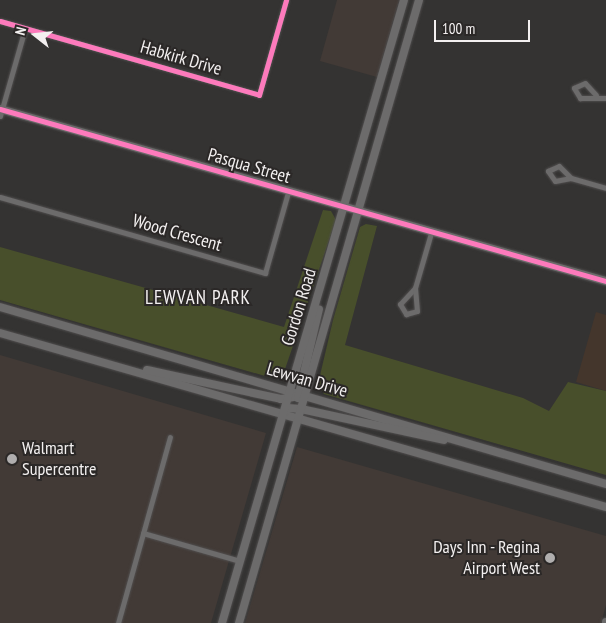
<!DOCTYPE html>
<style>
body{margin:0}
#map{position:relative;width:606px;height:623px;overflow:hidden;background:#343332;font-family:"PT Sans Narrow",sans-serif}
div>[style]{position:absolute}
.built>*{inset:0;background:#423a36}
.industrial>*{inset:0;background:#44362c}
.green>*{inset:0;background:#484f2b}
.roads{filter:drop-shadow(0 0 1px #504e4e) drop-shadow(0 0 1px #504e4e)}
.street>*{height:5px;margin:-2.5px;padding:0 2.5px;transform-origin:2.5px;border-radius:2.5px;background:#6c6b6b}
.secondary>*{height:8px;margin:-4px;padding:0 4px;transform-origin:4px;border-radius:4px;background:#6c6b6b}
.cycleway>*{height:5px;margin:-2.5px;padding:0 2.5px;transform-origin:2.5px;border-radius:2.5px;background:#fd7abc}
.dots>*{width:14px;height:14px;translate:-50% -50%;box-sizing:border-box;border:2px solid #2b2827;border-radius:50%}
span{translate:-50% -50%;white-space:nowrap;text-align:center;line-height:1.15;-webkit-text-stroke:4px #2b2827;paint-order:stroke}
.street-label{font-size:18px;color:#f3f0f0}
.poi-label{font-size:18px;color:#f3f0f0}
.left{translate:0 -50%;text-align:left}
.right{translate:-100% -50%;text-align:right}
.neighbourhood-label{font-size:19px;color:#f3f0f0;letter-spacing:1px}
.north{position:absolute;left:10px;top:10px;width:50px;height:50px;-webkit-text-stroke:4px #2b2827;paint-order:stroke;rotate:286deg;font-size:14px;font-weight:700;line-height:20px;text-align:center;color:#f3f0f0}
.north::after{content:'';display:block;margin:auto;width:18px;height:22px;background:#f3f0f0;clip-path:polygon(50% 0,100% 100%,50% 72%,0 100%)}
.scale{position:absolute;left:434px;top:20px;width:96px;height:22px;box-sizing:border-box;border:2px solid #f3f0f0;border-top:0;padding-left:6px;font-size:15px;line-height:18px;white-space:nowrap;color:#f3f0f0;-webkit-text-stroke:4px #2b2827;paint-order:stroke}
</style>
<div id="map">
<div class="built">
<i style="clip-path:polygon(337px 0,399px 0,377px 77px,320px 61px)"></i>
<i style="clip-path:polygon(0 355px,266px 433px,211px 623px,0 623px)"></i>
<i style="clip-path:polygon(297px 447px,606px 536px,606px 605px,601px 623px,245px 623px)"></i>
</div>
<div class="industrial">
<i style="clip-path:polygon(596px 312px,606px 315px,606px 391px,576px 382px)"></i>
</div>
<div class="green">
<i style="clip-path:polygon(323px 210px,331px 211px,336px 220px,283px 375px,272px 378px,0 300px,0 247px,284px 327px)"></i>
<i style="clip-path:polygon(366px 224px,377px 226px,345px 345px,523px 398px,549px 411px,568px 382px,606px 391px,606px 475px,324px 394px,318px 384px,333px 320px,360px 227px)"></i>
</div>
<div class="roads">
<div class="street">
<i style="left:0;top:21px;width:269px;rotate:15.9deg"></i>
<i style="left:259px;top:95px;width:99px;rotate:-74.1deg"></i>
<i style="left:596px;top:95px;width:16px;rotate:-133deg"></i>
<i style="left:585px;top:83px;width:12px;rotate:156deg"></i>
<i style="left:574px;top:88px;width:12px;rotate:59deg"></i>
<i style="left:580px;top:98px;width:26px"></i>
<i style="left:0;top:116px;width:91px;rotate:-74.1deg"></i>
<i style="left:571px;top:178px;width:17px;rotate:-135deg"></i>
<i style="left:559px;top:166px;width:12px;rotate:156deg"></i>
<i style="left:548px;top:171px;width:12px;rotate:55deg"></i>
<i style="left:555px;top:181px;width:16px;rotate:-11deg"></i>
<i style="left:571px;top:178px;width:36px;rotate:16deg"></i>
<i style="left:0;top:197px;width:276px;rotate:16deg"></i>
<i style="left:265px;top:273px;width:84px;rotate:-74.1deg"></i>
<i style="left:415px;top:288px;width:22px;rotate:133deg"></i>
<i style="left:400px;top:304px;width:12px;rotate:59deg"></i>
<i style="left:406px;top:314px;width:11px;rotate:-15deg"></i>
<i style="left:417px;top:311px;width:23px;rotate:-95deg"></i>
<i style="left:415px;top:288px;width:57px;rotate:-73.8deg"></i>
<i style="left:143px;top:533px;width:101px;rotate:16.1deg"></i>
<i style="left:118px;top:623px;width:193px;rotate:-74.4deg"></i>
</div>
<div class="secondary">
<i style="left:0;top:109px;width:630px;rotate:15.85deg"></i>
<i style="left:0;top:307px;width:631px;rotate:16.28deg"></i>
<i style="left:0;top:333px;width:630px;rotate:16.02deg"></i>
<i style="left:147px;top:370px;width:137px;rotate:12.2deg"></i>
<i style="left:281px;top:399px;width:24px;rotate:-9deg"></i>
<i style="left:298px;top:398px;width:91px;rotate:-76.7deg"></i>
<i style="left:283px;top:414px;width:8px;rotate:-50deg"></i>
<i style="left:288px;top:408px;width:13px;rotate:4deg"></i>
<i style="left:301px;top:409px;width:146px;rotate:12.2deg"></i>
<i style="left:222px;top:623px;width:649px;rotate:-73.72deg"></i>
<i style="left:239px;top:623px;width:648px;rotate:-73.88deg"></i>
<i style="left:606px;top:623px;width:1px;rotate:-90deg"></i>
</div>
</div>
<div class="cycleway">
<i style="left:0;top:21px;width:269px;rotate:15.9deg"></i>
<i style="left:259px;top:95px;width:99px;rotate:-74.1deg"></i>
<i style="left:0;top:109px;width:630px;rotate:15.85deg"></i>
</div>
<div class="dots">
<i style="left:12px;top:459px;background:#b0aeae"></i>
<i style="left:550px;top:558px;background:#b0aeae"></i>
</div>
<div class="street-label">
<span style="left:181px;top:58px;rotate:16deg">Habkirk Drive</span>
<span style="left:249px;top:166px;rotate:16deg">Pasqua Street</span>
<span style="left:177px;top:233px;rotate:16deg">Wood Crescent</span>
<span style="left:299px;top:307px;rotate:-73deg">Gordon Road</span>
<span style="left:307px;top:380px;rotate:16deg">Lewvan Drive</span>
</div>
<div class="poi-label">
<span class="left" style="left:22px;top:459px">Walmart<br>Supercentre</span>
<span class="right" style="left:540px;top:558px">Days Inn - Regina<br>Airport West</span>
</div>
<div class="neighbourhood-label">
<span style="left:198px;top:298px">LEWVAN PARK</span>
</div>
<div class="north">N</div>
<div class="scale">100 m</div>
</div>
